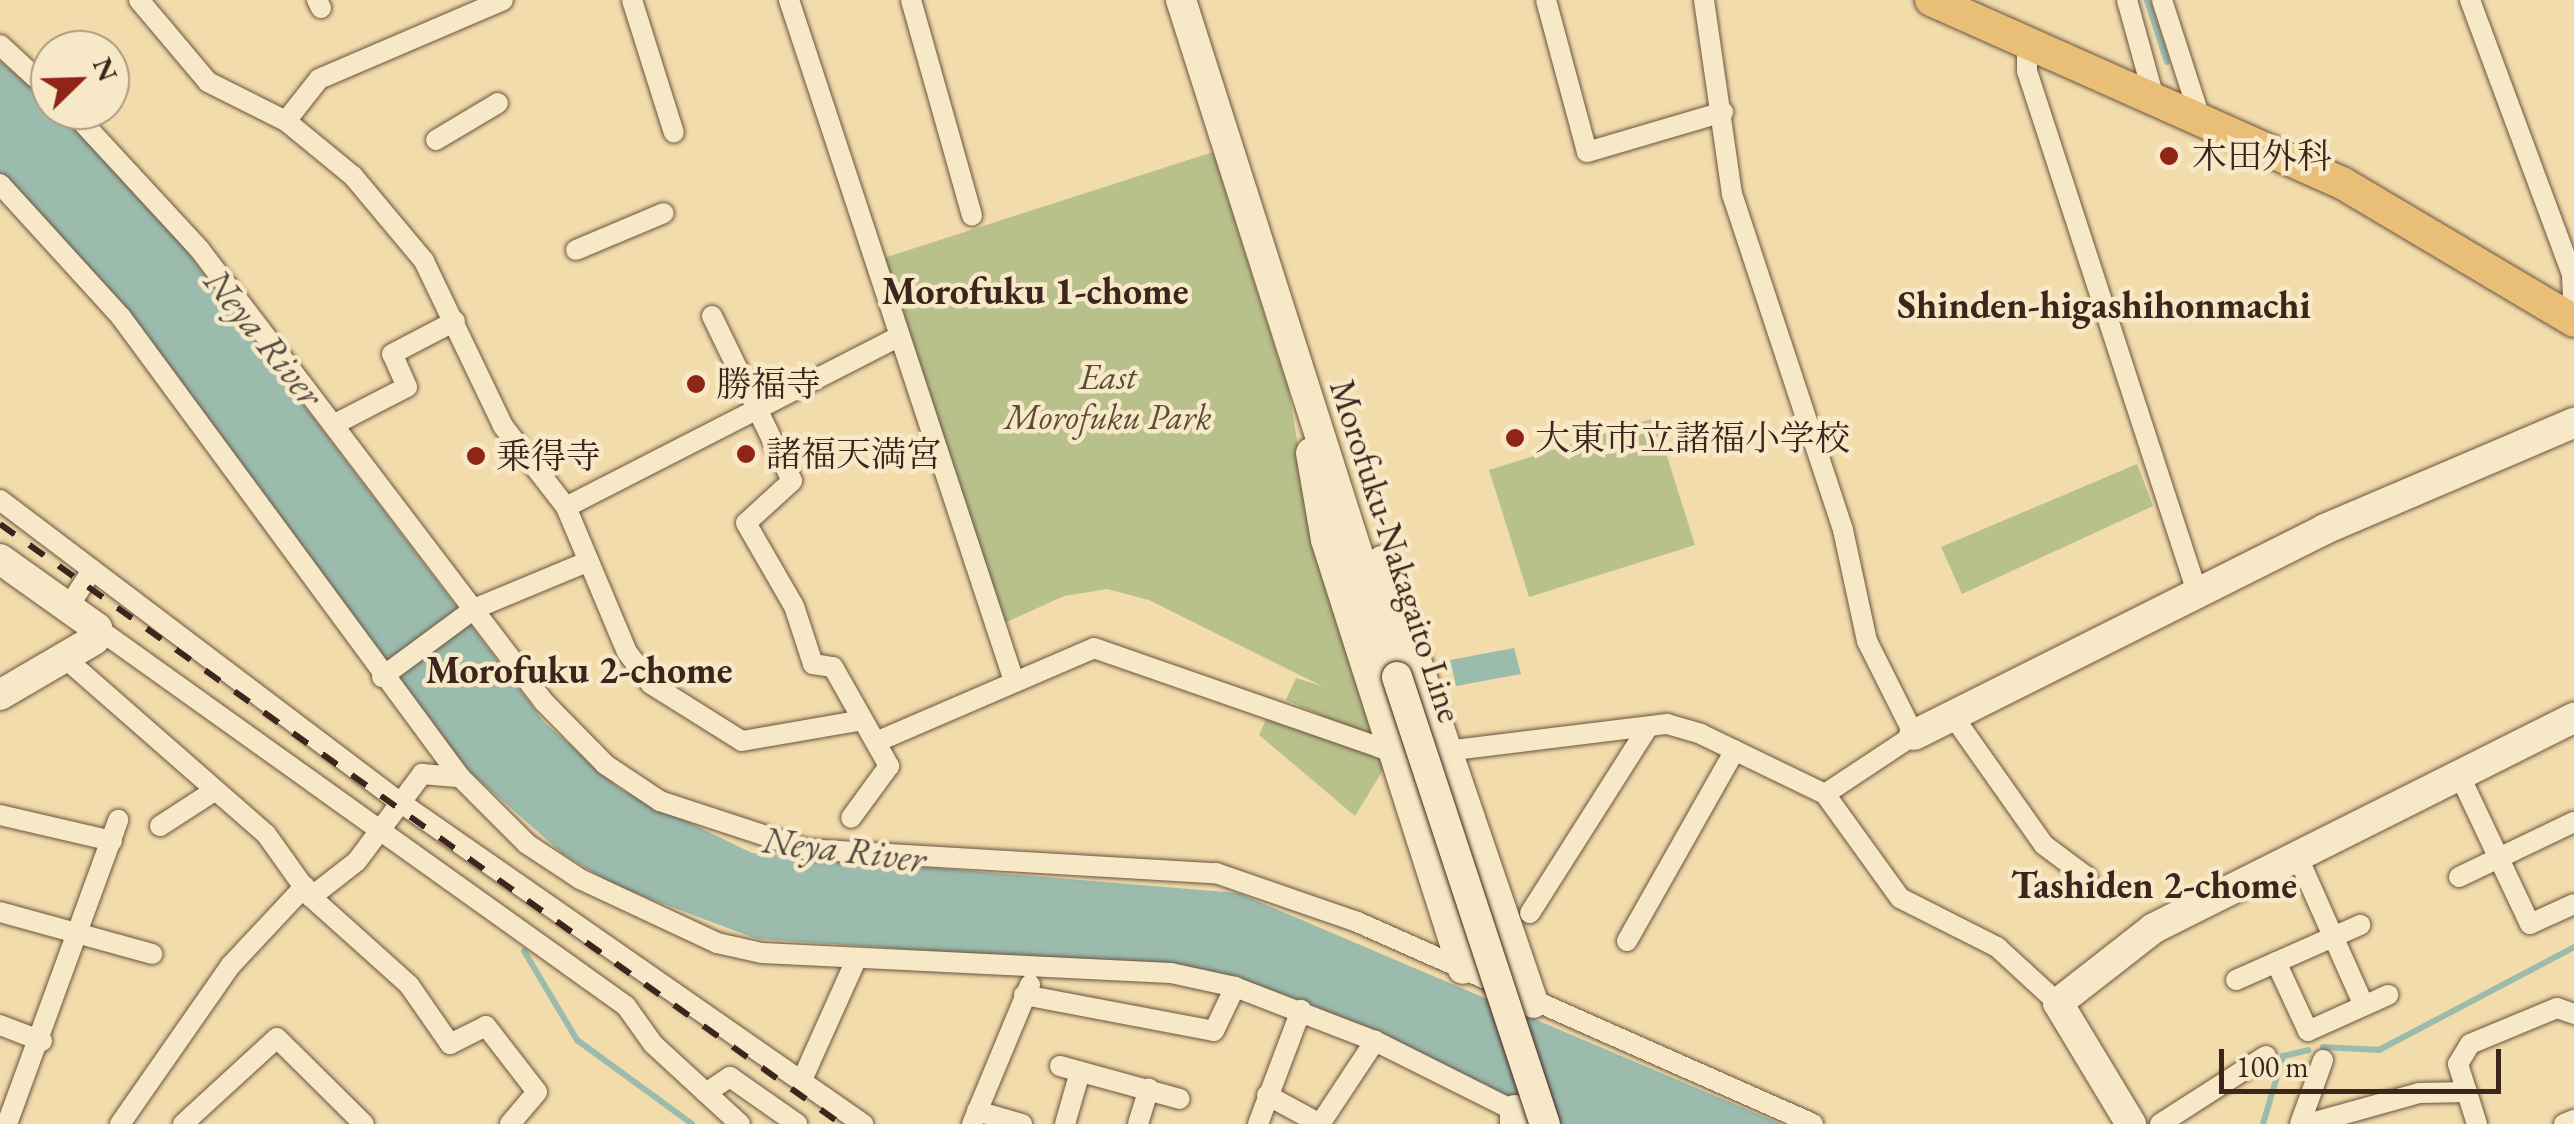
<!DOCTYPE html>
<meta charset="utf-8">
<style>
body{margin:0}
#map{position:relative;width:2574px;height:1124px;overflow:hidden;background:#f2dcab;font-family:"EB Garamond","Noto Serif JP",serif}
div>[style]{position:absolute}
.green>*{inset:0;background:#b8c18b}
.water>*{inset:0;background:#9bbbad}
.stream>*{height:6px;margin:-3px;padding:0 3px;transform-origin:3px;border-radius:3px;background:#9bbbad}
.roads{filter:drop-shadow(0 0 2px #6a5340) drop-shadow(0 0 2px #6a5340)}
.street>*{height:20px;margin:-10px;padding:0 10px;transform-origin:10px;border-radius:10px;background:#f7e8c8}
.secondary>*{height:30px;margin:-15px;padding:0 15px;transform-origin:15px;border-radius:15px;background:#f7e8c8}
.primary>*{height:32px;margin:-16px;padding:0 16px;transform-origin:16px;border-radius:16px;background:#e9be76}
.rail>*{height:6px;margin-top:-3px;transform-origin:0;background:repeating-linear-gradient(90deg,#3c251c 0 18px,transparent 0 36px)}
.bridges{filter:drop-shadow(0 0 2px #3c251c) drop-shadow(0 0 2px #3c251c)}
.secondary-bridge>*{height:30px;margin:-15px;padding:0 15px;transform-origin:15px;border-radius:15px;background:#f7e8c8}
.dots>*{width:28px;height:28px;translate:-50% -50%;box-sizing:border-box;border:5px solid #f7e8c8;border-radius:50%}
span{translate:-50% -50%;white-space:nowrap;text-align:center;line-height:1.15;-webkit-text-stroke:9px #f7e8c8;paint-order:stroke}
.poi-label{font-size:35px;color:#3c251c}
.left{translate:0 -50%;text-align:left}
.park-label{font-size:35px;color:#5b4c38;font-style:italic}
.street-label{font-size:35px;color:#3c251c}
.neighbourhood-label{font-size:38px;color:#3c251c;font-weight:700}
.water-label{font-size:38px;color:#544a40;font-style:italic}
.north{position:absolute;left:30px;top:30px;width:100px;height:100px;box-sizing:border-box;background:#f7e8c8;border:2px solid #ac9a83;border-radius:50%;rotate:67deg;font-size:28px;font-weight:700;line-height:40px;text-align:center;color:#3c251c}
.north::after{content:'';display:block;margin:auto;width:35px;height:45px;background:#8f2418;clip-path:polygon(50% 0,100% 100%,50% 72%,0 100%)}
.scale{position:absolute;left:2219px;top:1049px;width:282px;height:45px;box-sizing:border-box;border:5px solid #3c251c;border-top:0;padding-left:12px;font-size:30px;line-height:35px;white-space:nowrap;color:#3c251c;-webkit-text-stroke:8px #f7e8c8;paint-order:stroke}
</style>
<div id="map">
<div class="green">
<i style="clip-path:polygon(1213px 152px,1289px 392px,1314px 543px,1378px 740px,1286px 700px,1296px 678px,1322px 686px,1149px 600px,1107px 589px,1064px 596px,1000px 625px,884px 258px)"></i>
<i style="clip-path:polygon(1655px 418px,1695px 545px,1529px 597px,1489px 470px)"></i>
<i style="clip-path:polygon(2137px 464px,2153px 506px,1962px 594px,1941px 547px)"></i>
<i style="clip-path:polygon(1269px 713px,1388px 762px,1355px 816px,1259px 735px)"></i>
</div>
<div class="water">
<i style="clip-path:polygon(0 61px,74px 123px,176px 237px,544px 722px,620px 789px,752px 853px,1238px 893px,1781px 1124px,1562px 1124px,1268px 989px,1170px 967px,757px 939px,616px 886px,563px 854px,470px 772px,0 175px)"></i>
<i style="clip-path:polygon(1514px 648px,1521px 674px,1456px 686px,1450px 660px)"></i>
</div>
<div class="stream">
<i style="left:2147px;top:0;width:65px;rotate:72.1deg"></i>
<i style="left:524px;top:951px;width:104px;rotate:59.2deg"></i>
<i style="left:577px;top:1040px;width:142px;rotate:36.1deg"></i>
<i style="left:2323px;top:1047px;width:56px;rotate:3.1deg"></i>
<i style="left:2379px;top:1050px;width:221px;rotate:-27.8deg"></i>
<i style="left:2263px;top:1124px;width:71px;rotate:-73.6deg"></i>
<i style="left:2283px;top:1056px;width:26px;rotate:-13deg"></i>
</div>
<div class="roads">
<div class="street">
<i style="left:139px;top:0;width:107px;rotate:49.9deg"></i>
<i style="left:208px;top:82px;width:87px;rotate:26.6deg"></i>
<i style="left:286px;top:121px;width:87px;rotate:39.4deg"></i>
<i style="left:353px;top:176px;width:111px;rotate:50.1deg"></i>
<i style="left:424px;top:261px;width:183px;rotate:64.4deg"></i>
<i style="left:503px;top:426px;width:103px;rotate:52.1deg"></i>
<i style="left:566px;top:507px;width:157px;rotate:67.2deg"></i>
<i style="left:627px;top:652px;width:40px;rotate:53deg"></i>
<i style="left:651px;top:684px;width:107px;rotate:32.1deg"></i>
<i style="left:742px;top:741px;width:118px;rotate:-9.8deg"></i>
<i style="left:317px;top:0;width:9px;rotate:63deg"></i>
<i style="left:632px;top:0;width:139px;rotate:72.5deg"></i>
<i style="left:789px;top:0;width:714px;rotate:71.72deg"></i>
<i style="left:911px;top:0;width:224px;rotate:74.2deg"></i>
<i style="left:1546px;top:0;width:157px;rotate:74.9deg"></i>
<i style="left:1587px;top:152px;width:142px;rotate:-16.4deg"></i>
<i style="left:1704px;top:0;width:196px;rotate:81.8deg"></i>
<i style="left:1732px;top:194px;width:354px;rotate:71.7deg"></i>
<i style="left:1843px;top:530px;width:114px;rotate:77.8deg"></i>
<i style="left:1867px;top:641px;width:105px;rotate:63.4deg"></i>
<i style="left:1914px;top:735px;width:107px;rotate:146.5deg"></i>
<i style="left:2127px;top:0;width:94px;rotate:74.6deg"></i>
<i style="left:2162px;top:0;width:124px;rotate:72.1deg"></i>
<i style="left:2470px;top:0;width:293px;rotate:69.6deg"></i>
<i style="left:2572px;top:275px;width:46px;rotate:87.5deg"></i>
<i style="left:2027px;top:40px;width:31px;rotate:90deg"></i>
<i style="left:2027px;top:71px;width:551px;rotate:71.93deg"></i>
<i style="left:0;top:45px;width:68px;rotate:42.6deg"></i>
<i style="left:71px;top:110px;width:190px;rotate:47.3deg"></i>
<i style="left:200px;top:250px;width:568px;rotate:52.73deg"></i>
<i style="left:544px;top:702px;width:88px;rotate:45.5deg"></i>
<i style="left:606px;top:765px;width:65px;rotate:33.7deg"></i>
<i style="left:660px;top:801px;width:154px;rotate:18.2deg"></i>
<i style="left:806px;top:849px;width:411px;rotate:3.4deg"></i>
<i style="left:1216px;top:873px;width:147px;rotate:19.1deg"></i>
<i style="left:1355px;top:921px;width:501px;rotate:23.9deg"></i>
<i style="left:286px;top:121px;width:53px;rotate:-51.8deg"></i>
<i style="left:319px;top:79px;width:200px;rotate:-23.2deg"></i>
<i style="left:436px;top:140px;width:72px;rotate:-30.8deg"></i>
<i style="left:0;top:184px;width:180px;rotate:47.7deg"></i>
<i style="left:121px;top:317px;width:571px;rotate:53.61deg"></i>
<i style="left:460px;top:777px;width:95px;rotate:45deg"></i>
<i style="left:527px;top:844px;width:64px;rotate:33.4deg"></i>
<i style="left:580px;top:879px;width:151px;rotate:25deg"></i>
<i style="left:717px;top:943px;width:46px;rotate:12.5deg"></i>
<i style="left:762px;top:953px;width:409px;rotate:2.8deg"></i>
<i style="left:1171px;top:973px;width:66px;rotate:12.3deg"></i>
<i style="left:1235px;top:987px;width:150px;rotate:21.1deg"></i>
<i style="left:1375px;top:1041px;width:165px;rotate:26.6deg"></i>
<i style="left:576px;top:250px;width:95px;rotate:-22.8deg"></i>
<i style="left:712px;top:316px;width:183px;rotate:64.1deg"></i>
<i style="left:792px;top:481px;width:62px;rotate:137.6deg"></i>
<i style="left:746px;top:523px;width:96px;rotate:60deg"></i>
<i style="left:794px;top:606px;width:61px;rotate:71.9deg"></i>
<i style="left:813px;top:664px;width:20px;rotate:9deg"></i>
<i style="left:833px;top:667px;width:114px;rotate:60.5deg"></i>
<i style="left:889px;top:766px;width:64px;rotate:126.2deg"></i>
<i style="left:335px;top:424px;width:81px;rotate:-27.2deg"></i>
<i style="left:407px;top:387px;width:36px;rotate:-114deg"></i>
<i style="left:392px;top:354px;width:71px;rotate:-27.6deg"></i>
<i style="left:0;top:500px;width:498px;rotate:37.1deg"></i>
<i style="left:397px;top:800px;width:568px;rotate:34.81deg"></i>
<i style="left:566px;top:507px;width:375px;rotate:-27.1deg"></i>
<i style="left:69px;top:606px;width:43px;rotate:-57.4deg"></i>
<i style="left:97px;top:628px;width:650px;rotate:35.55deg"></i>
<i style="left:626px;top:1006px;width:47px;rotate:54.6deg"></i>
<i style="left:653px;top:1044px;width:118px;rotate:42.6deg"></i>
<i style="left:66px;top:659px;width:266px;rotate:41.2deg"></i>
<i style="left:266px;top:834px;width:77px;rotate:54.5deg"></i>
<i style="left:311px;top:897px;width:132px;rotate:41.9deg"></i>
<i style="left:409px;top:985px;width:72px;rotate:55.2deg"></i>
<i style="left:450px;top:1044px;width:40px;rotate:-26.6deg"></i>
<i style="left:486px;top:1026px;width:83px;rotate:52.3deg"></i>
<i style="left:537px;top:1092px;width:42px;rotate:130.2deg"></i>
<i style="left:382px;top:677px;width:114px;rotate:-36.5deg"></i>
<i style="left:474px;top:609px;width:122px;rotate:-22.6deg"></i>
<i style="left:1955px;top:719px;width:154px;rotate:54.8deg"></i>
<i style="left:2044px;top:845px;width:54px;rotate:36.7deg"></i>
<i style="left:876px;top:742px;width:237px;rotate:-23.3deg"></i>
<i style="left:1094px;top:648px;width:328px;rotate:19.2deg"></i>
<i style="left:1438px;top:752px;width:231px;rotate:-7deg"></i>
<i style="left:1667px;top:724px;width:35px;rotate:16deg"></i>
<i style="left:1701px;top:734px;width:138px;rotate:25.8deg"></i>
<i style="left:1825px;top:794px;width:128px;rotate:54.2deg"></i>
<i style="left:1900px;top:898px;width:109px;rotate:26.8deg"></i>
<i style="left:1997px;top:947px;width:83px;rotate:42.6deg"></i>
<i style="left:2459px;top:774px;width:166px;rotate:64.7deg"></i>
<i style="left:2530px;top:924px;width:48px;rotate:-24.4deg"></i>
<i style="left:0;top:815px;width:115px;rotate:13.1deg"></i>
<i style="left:160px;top:826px;width:64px;rotate:-32.9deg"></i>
<i style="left:2296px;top:853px;width:167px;rotate:66deg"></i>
<i style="left:2459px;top:877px;width:127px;rotate:-25.6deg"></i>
<i style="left:311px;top:897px;width:58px;rotate:-38deg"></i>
<i style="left:357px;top:861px;width:109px;rotate:-53.2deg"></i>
<i style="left:422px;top:774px;width:38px;rotate:5deg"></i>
<i style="left:0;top:912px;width:158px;rotate:15.4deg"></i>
<i style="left:1530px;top:913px;width:220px;rotate:-57.6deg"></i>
<i style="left:1627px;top:941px;width:219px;rotate:-60.5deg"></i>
<i style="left:2276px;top:962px;width:76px;rotate:65.1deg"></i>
<i style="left:2308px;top:1031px;width:88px;rotate:-24.2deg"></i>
<i style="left:2236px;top:980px;width:136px;rotate:-23.9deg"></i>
<i style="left:1024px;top:995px;width:193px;rotate:10.7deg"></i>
<i style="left:1214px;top:1031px;width:49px;rotate:-64.5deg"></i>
<i style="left:0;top:1025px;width:45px;rotate:20.9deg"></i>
<i style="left:1060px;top:1066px;width:124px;rotate:15.4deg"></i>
<i style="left:802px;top:1080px;width:132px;rotate:-65.8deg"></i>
<i style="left:706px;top:1093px;width:29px;rotate:-34deg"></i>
<i style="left:730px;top:1077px;width:82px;rotate:35deg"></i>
<i style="left:1267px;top:1095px;width:60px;rotate:28.7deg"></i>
<i style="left:977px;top:1111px;width:47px;rotate:16.1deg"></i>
<i style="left:7px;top:1124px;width:324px;rotate:-69.9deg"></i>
<i style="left:120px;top:1124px;width:194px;rotate:-55.1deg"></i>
<i style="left:231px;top:965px;width:108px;rotate:-46.9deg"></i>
<i style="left:183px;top:1124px;width:127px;rotate:-42.5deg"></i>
<i style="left:277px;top:1038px;width:122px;rotate:44.7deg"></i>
<i style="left:972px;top:1124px;width:151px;rotate:-67.4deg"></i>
<i style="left:1065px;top:1124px;width:54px;rotate:-73.9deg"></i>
<i style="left:1138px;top:1124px;width:37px;rotate:-73deg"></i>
<i style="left:1258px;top:1124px;width:122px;rotate:-69.3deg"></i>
<i style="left:1320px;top:1124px;width:100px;rotate:-56.5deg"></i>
<i style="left:2160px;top:1124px;width:126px;rotate:-32.7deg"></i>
<i style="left:2300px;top:1124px;width:68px;rotate:-70.2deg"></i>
<i style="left:2308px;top:1124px;width:115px;rotate:-15.6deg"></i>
<i style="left:2419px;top:1093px;width:48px;rotate:-1.2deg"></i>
<i style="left:2477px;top:1124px;width:63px;rotate:-107.6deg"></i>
<i style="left:2458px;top:1064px;width:23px;rotate:-59deg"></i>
<i style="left:2470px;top:1044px;width:94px;rotate:-22.5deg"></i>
<i style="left:2557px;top:1008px;width:18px;rotate:19deg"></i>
<i style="left:2564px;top:1124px;width:11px;rotate:-22deg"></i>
</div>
<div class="secondary">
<i style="left:1181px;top:0;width:711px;rotate:72.3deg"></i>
<i style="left:1311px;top:453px;width:88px;rotate:80.2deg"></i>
<i style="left:1326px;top:540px;width:450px;rotate:72.3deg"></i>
<i style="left:0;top:559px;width:119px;rotate:35.4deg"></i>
<i style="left:97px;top:628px;width:12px;rotate:104deg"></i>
<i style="left:94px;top:640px;width:109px;rotate:149.7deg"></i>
<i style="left:1382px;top:561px;width:467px;rotate:71.1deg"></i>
<i style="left:1914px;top:735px;width:460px;rotate:-26.6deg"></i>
<i style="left:2325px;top:529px;width:271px;rotate:-23.1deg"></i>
<i style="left:1515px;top:1110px;width:14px;rotate:90deg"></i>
<i style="left:2131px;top:1124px;width:141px;rotate:-121.1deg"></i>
<i style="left:2058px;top:1003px;width:122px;rotate:-38deg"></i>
<i style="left:2154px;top:928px;width:470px;rotate:-26.6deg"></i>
</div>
<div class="primary">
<i style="left:1931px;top:0;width:450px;rotate:24deg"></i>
<i style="left:2342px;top:183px;width:270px;rotate:30.7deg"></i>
</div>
</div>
<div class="rail">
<i style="left:0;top:524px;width:1033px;rotate:35.51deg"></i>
</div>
<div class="bridges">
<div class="secondary-bridge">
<i style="left:1397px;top:677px;width:471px;rotate:71.7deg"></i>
</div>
</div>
<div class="dots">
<i style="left:2169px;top:156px;background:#8f2418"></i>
<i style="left:696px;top:384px;background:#8f2418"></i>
<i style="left:1515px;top:438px;background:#8f2418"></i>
<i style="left:746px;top:454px;background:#8f2418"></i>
<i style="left:476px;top:456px;background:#8f2418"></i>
</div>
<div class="poi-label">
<span class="left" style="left:2192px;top:156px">木田外科</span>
<span class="left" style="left:716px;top:384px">勝福寺</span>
<span class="left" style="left:1535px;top:438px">大東市立諸福小学校</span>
<span class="left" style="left:766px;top:454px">諸福天満宮</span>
<span class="left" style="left:496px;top:456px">乗得寺</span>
</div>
<div class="park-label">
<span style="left:1108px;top:397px">East<br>Morofuku Park</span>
</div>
<div class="street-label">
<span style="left:1396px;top:551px;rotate:72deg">Morofuku-Nakagaito Line</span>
</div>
<div class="neighbourhood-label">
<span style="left:1035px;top:291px">Morofuku 1-chome</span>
<span style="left:2104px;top:305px">Shinden-higashihonmachi</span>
<span style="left:579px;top:670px">Morofuku 2-chome</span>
<span style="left:2154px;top:885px">Tashiden 2-chome</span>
</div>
<div class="water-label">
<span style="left:264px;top:337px;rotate:51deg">Neya River</span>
<span style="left:844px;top:849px;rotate:7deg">Neya River</span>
</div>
<div class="north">N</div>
<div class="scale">100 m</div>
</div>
